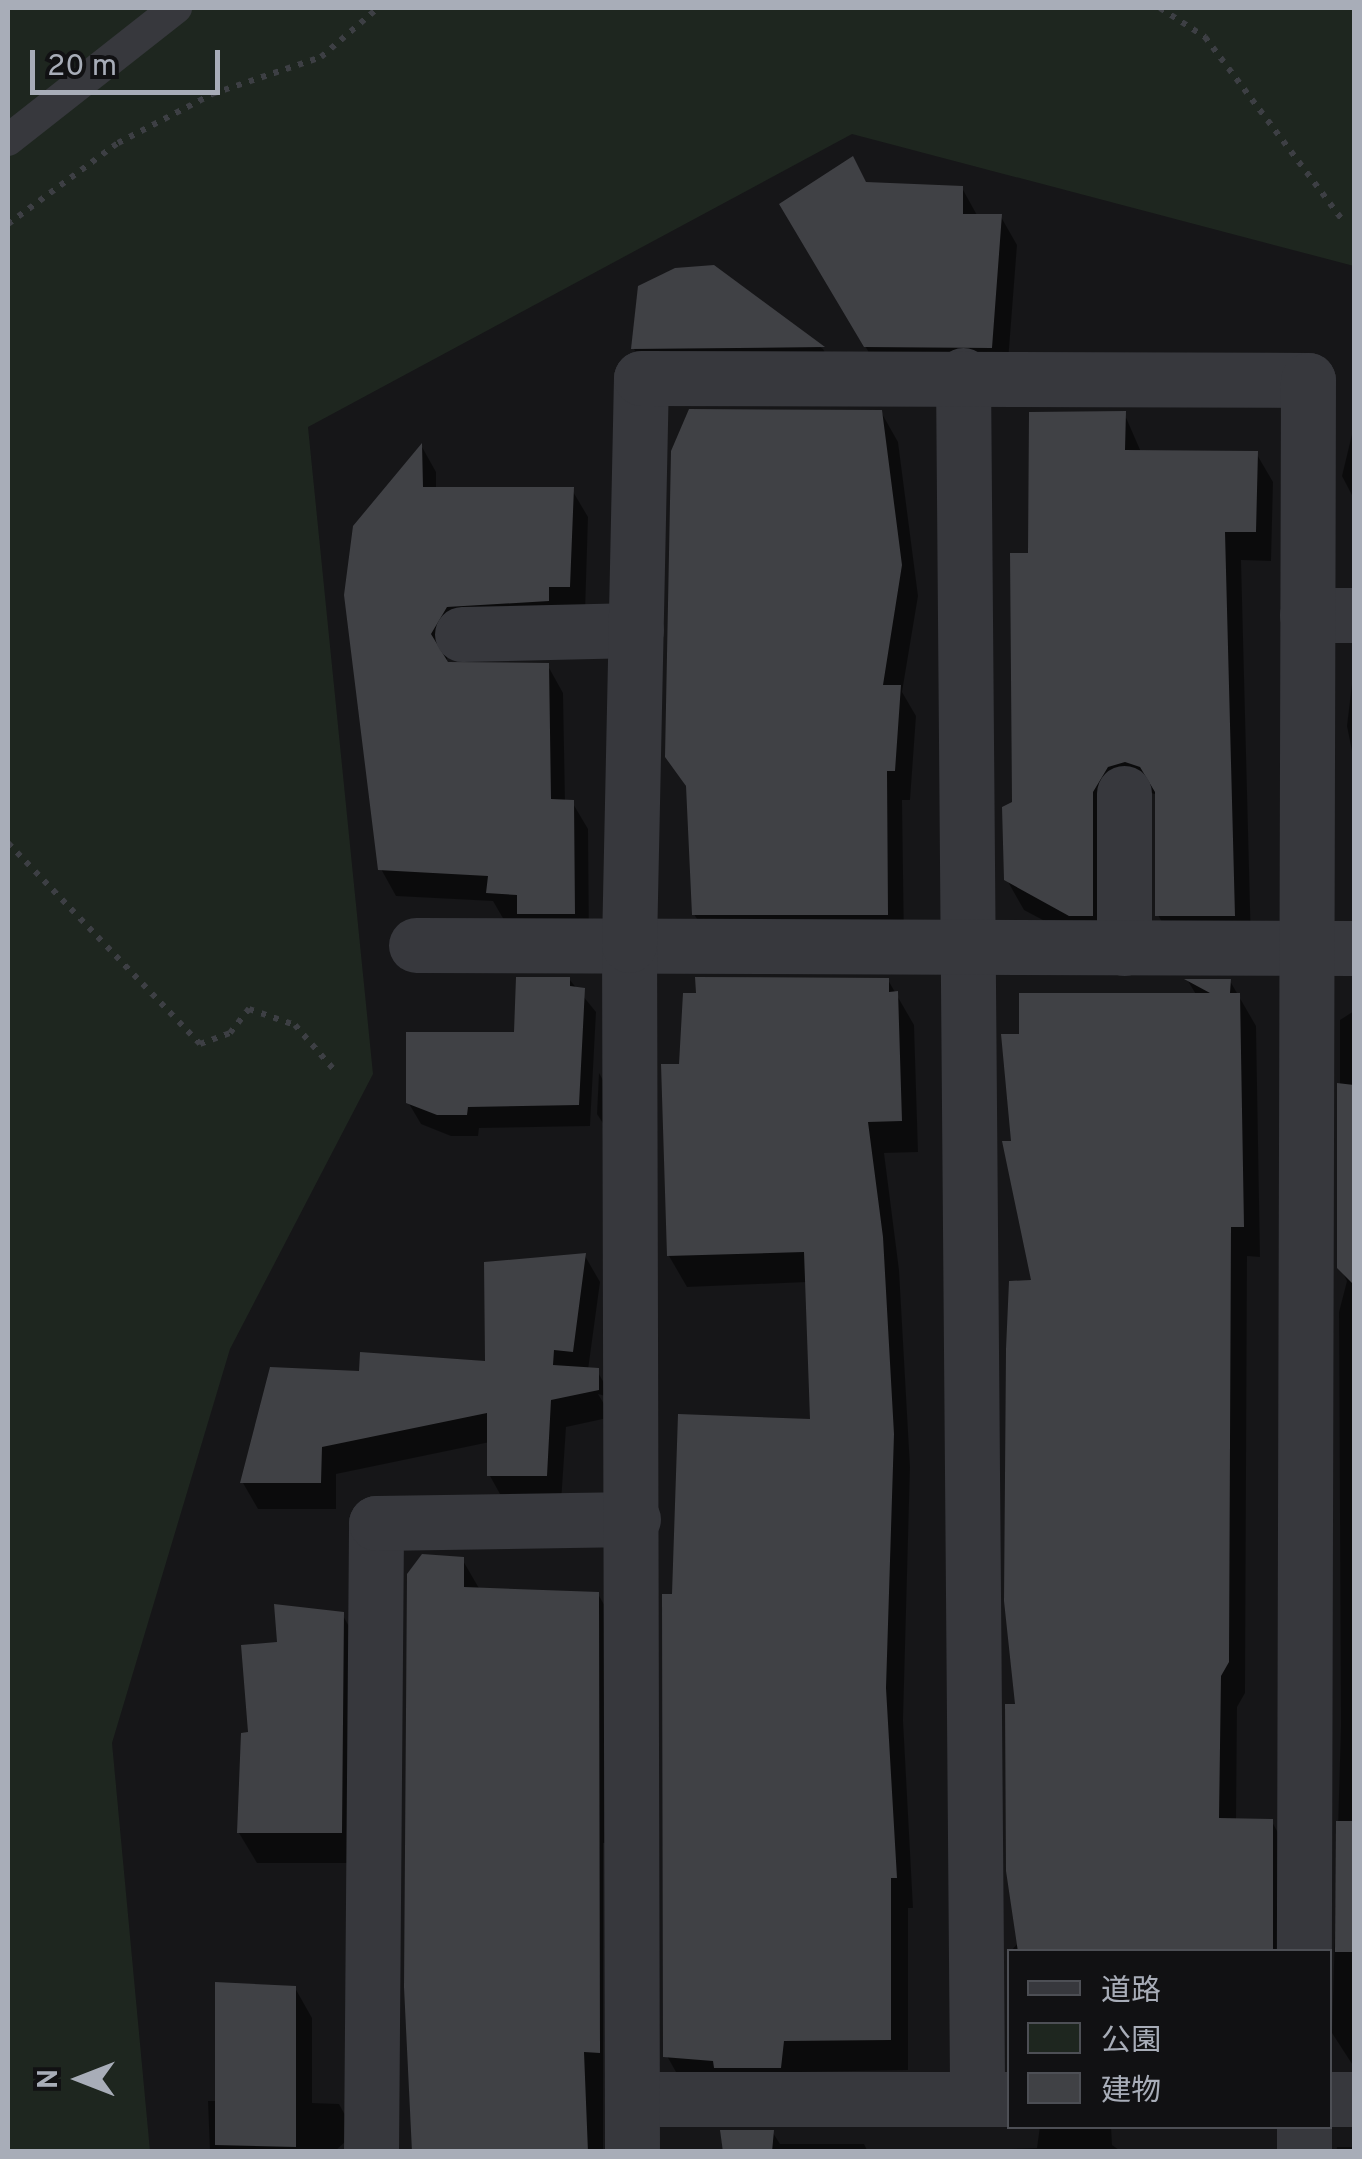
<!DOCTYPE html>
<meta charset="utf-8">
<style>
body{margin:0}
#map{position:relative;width:1362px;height:2159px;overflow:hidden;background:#161618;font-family:Overpass,"Noto Sans JP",sans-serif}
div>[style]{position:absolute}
.green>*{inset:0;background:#1e261f}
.shadow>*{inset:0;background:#0007}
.building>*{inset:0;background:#404145}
.path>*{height:6px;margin-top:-3px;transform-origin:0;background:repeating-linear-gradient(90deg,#3d3f44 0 5px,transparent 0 13px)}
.service>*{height:32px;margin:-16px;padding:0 16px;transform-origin:16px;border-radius:16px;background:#37383d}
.minor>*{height:55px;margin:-27.5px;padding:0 27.5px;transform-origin:27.5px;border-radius:27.5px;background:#37383d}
span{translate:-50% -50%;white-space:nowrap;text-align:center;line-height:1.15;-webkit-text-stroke:8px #111113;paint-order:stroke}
.frame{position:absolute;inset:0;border:10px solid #a8adb8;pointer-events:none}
.legend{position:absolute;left:1007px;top:1949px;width:325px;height:180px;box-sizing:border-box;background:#111113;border:2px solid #4d4f55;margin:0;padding:12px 18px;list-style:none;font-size:30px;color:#a8adb8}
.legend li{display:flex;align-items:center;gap:20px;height:50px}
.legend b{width:50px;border:2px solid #4d4f55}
.north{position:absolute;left:30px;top:2029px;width:100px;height:100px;-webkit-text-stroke:8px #111113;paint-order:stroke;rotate:270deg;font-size:28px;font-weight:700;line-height:40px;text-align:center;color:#a8adb8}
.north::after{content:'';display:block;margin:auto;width:35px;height:45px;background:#a8adb8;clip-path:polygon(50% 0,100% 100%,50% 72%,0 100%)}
.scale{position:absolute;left:30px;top:50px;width:190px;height:45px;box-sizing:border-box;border:5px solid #a8adb8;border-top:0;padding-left:12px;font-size:30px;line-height:35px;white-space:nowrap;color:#a8adb8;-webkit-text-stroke:8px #111113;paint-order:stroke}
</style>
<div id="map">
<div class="green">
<i style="clip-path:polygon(8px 8px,1354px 8px,1354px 266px,852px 134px,308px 427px,373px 1074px,230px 1349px,112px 1743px,150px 2151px,8px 2152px)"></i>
</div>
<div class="shadow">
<i style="clip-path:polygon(867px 185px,962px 188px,978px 217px,1001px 217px,1017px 245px,1007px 375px,882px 375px,783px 205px)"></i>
<i style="clip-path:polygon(713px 268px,823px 349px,839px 378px,652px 379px,634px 349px)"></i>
<i style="clip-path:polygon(881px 412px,898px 442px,918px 596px,902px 692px,916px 716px,910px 800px,902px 800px,904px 944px,711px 943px,694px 914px,689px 791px,668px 756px)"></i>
<i style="clip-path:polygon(1124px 413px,1141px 452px,1256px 453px,1273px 482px,1271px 561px,1241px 560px,1251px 945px,1175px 945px,1158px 915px,1158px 795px,1141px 790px,1108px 944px,1088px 944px,1024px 910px,1007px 880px,1031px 555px)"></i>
<i style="clip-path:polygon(1354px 426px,1354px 499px,1342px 476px)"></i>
<i style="clip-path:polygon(422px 447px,436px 472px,436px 490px,572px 490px,588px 517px,585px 613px,462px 633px,444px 664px,548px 666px,563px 693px,565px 802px,572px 802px,588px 829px,589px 941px,504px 920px,493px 901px,396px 896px,381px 869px)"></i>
<i style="clip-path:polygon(1354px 667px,1354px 761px,1347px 726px)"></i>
<i style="clip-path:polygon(569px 979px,596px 1012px,590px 1126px,479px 1128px,478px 1136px,451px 1136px,421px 1124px,408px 1102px,516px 1034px)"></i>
<i style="clip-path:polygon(888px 980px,914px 1025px,918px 1152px,884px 1153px,899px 1270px,910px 1467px,903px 1720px,913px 1908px,908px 1908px,908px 2070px,800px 2072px,685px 2088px,667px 2056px,674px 1597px,813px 1422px,807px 1282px,687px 1287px,669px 1256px,681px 1067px)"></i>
<i style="clip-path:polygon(1188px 981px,1230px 981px,1256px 1026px,1260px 1257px,1247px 1256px,1245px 1693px,1237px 1707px,1236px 1821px,1272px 1822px,1289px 1852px,1289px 1952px,1010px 1952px,1019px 1942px,1018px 1706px,1034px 1282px,1014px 1143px,1022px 1036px,1197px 996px)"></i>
<i style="clip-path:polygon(1354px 1011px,1354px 2067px,1332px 2033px,1341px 1726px,1339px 1312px,1347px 1281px,1340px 1267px,1340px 1020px)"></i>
<i style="clip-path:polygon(599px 1073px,604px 1082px,606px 1128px,597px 1114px)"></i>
<i style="clip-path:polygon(585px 1256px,600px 1282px,588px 1370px,597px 1371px,613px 1398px,598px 1394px,612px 1417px,566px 1427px,561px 1503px,505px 1503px,490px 1476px,490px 1442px,336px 1474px,336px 1509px,258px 1509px,243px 1483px,361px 1374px,488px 1364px)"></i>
<i style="clip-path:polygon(462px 1559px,480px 1590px,598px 1594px,615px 1624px,616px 1842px,603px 1843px,603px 2152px,415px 2152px)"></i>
<i style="clip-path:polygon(342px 1614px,360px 1646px,359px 1863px,257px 1863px,239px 1833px,251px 1735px,280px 1644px)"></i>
<i style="clip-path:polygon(295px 1988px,312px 2018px,312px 2103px,339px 2104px,355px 2133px,334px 2152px,210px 2152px,208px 2101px,217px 2101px)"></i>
<i style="clip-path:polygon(1040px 2126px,1111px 2126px,1112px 2145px,1122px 2152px,934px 2152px,1037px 2148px)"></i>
<i style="clip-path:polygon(773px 2133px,780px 2144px,864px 2144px,868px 2152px,725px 2152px)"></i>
<i style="clip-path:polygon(1337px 2147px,1354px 2147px,1354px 2152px,1336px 2152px)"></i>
</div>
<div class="building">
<i style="clip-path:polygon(853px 156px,866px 182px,963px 186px,963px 214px,1002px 214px,992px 348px,864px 347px,779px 204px)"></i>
<i style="clip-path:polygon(714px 265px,825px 347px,631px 349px,638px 286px,675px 268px)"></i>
<i style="clip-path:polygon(689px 409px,882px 410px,902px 565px,883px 685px,901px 685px,895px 771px,887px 771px,888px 915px,692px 915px,686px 786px,665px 757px,671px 451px)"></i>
<i style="clip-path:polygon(1126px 411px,1125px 450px,1258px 451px,1256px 532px,1225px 532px,1235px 916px,1155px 916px,1155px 792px,1140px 767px,1125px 762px,1108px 767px,1093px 792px,1093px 916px,1069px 916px,1004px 880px,1002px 807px,1012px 802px,1010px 553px,1028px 553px,1029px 412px)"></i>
<i style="clip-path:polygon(422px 443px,423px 487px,574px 487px,570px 587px,549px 587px,549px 601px,447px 607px,431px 634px,448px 662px,549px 663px,551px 799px,574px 800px,575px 914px,517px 914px,517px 895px,486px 893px,488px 876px,378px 870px,344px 595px,353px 526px)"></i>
<i style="clip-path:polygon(516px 977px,570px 977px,570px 986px,585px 988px,579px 1105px,468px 1107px,467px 1115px,437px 1115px,406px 1103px,406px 1032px,514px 1032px)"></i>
<i style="clip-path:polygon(695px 977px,889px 978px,889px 992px,898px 991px,902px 1121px,868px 1122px,883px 1237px,894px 1434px,886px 1688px,897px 1878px,891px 1878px,891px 2040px,784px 2041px,781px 2068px,714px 2068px,713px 2061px,663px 2057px,662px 1594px,672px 1594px,678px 1414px,810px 1419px,804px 1252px,667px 1256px,661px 1064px,679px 1064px,683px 993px,696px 993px)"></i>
<i style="clip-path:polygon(1184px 979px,1231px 979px,1230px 993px,1240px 993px,1244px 1227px,1231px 1227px,1229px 1662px,1221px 1676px,1219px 1818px,1273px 1819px,1273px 1952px,1018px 1952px,1006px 1871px,1005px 1704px,1015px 1704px,1004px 1601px,1006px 1349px,1009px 1281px,1031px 1280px,1002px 1141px,1011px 1141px,1001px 1034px,1019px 1034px,1019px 993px,1210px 993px)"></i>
<i style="clip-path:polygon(1337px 1083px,1354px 1085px,1354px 1285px,1337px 1268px)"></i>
<i style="clip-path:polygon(586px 1253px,573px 1352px,554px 1350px,553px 1365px,599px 1368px,599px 1390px,551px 1400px,547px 1476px,487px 1476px,487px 1413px,322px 1447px,321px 1483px,240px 1483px,270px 1367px,359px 1371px,360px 1352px,485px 1361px,484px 1262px)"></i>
<i style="clip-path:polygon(422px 1554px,464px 1557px,464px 1587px,599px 1592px,600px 2053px,584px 2052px,588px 2152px,412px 2152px,404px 1987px,407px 1574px)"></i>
<i style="clip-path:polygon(274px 1604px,344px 1612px,342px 1833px,237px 1833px,241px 1733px,248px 1732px,241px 1645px,277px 1642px)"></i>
<i style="clip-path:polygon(1336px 1821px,1354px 1821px,1354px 1952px,1335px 1952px)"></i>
<i style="clip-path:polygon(215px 1982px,296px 1986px,296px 2147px,215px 2145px)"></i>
<i style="clip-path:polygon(720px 2130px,774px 2130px,772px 2152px,723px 2152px)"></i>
</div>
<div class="path">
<i style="left:1160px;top:8px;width:54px;rotate:32.8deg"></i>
<i style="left:1205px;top:37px;width:231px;rotate:53.1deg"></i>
<i style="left:8px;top:224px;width:137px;rotate:-36.4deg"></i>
<i style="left:118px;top:143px;width:106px;rotate:-27.5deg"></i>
<i style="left:212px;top:94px;width:115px;rotate:-18.7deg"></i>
<i style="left:321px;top:57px;width:75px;rotate:-40.7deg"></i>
<i style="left:8px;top:843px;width:278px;rotate:46.3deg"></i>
<i style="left:200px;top:1044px;width:32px;rotate:-20deg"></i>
<i style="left:230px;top:1033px;width:31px;rotate:-52deg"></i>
<i style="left:249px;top:1009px;width:49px;rotate:19.2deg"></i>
<i style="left:295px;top:1025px;width:62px;rotate:48.9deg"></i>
</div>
<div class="service">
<i style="left:8px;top:140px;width:214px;rotate:-38.2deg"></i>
</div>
<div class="minor">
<i style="left:963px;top:375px;width:1724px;rotate:89.53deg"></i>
<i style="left:1307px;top:615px;width:47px"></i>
<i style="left:462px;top:634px;width:174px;rotate:-1.3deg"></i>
<i style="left:1124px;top:793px;width:155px;rotate:90deg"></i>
<i style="left:416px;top:945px;width:938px;rotate:0.18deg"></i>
<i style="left:635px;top:2099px;width:374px"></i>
<i style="left:1330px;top:2099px;width:24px"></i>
<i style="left:1304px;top:2126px;width:26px;rotate:90deg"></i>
<i style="left:371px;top:2152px;width:629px;rotate:-89.54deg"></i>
<i style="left:376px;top:1523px;width:257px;rotate:-0.9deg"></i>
<i style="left:632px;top:2152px;width:1207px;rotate:-90.14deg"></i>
<i style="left:629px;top:945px;width:567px;rotate:-88.79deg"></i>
<i style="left:641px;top:378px;width:667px;rotate:0.17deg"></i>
<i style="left:1308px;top:380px;width:1572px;rotate:90.15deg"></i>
</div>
<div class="frame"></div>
<ul class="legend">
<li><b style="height:12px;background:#37383d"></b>道路</li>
<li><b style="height:28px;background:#1e261f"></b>公園</li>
<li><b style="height:28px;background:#404145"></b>建物</li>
</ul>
<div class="north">N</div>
<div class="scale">20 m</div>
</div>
